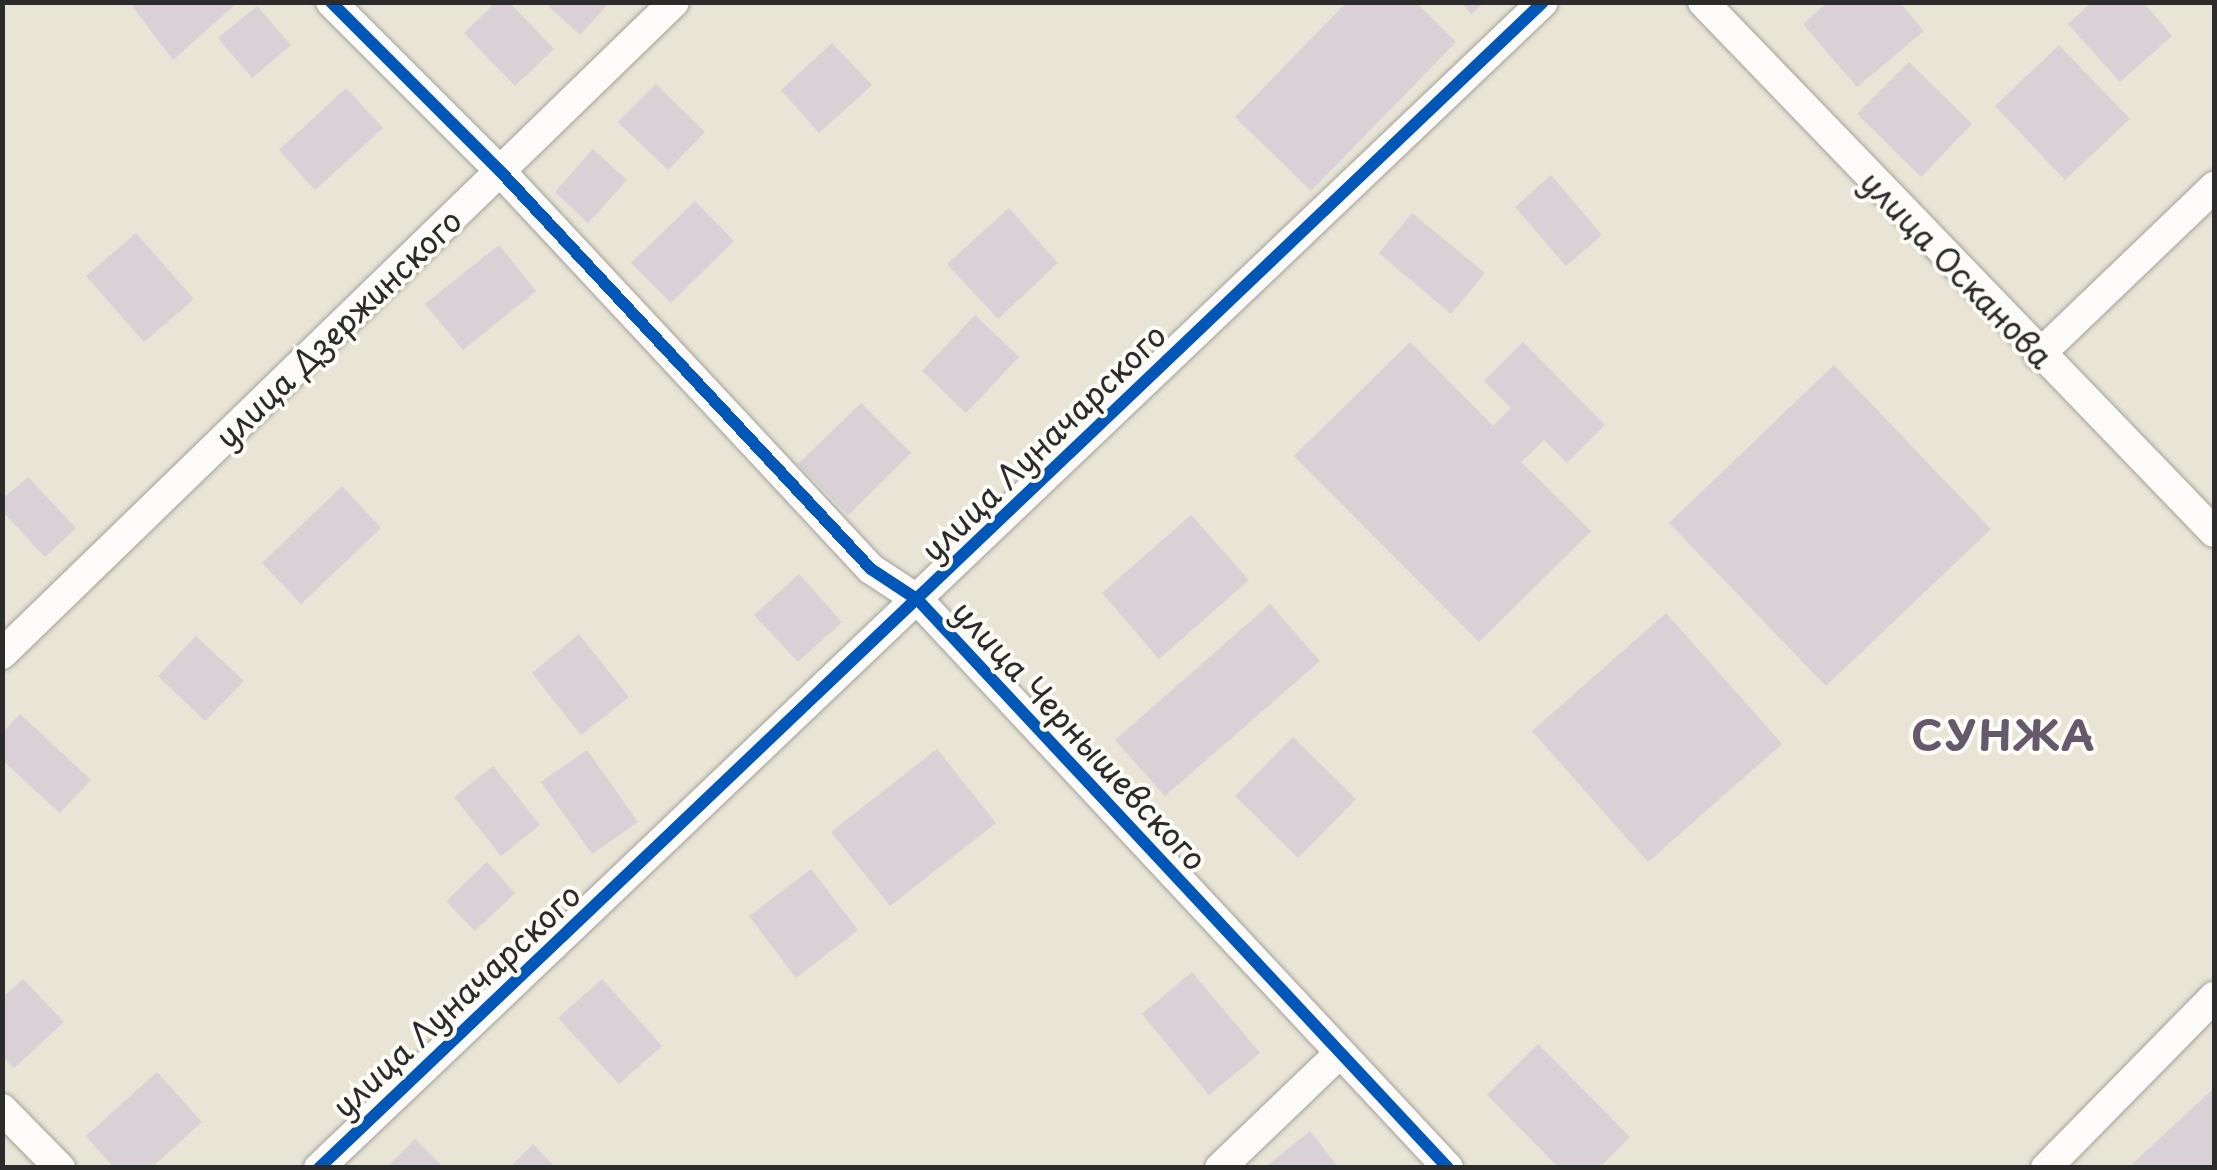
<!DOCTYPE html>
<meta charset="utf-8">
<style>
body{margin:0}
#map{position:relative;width:2217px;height:1170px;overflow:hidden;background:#e8e5d7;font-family:"Playpen Sans",sans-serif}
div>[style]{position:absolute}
.building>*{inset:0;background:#d9d1d5}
.roads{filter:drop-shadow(0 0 2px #a4a29a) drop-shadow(0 0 2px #a4a29a)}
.minor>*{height:30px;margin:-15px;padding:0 15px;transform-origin:15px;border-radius:15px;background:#fcfbf9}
.cycleway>*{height:12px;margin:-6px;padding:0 6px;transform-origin:6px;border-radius:6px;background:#0057b8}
span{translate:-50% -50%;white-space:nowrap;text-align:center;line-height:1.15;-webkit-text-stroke:8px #fdfcf7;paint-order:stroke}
.street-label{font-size:32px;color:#2b2b2b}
.district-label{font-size:42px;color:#66596c;font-weight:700;letter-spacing:2.5px}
.frame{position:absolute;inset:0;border:5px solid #2b2b2b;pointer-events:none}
</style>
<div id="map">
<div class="building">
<i style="clip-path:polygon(129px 2px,238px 2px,173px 60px)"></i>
<i style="clip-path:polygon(496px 2px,509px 2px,554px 49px,515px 86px,464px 33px)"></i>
<i style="clip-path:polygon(544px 2px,610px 2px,580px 35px)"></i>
<i style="clip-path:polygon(1347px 2px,1416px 2px,1456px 42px,1311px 191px,1235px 117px)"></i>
<i style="clip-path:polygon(1461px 2px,1485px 2px,1471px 14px)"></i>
<i style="clip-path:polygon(1828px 2px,1899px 2px,1924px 31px,1857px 87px,1803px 24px)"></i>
<i style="clip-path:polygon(2092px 2px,2143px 2px,2172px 36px,2120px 82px,2068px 24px)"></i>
<i style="clip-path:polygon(257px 6px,291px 45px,252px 78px,218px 38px)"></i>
<i style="clip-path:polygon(832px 43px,872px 85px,819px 133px,781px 90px)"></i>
<i style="clip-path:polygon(2059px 45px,2130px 119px,2065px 180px,1995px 106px)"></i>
<i style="clip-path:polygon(1909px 62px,1972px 124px,1921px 177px,1857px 114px)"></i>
<i style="clip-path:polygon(656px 84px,705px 132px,668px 170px,618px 122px)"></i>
<i style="clip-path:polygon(346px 88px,383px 128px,315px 190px,279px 150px)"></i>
<i style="clip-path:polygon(593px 149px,627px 180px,588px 223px,555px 192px)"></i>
<i style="clip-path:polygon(1551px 175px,1602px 235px,1566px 266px,1515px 207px)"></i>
<i style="clip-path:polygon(695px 201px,734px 241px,671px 303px,631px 263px)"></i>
<i style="clip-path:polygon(1009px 208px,1058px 263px,998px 319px,947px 264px)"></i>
<i style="clip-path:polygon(1412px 213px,1485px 273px,1451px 314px,1379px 253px)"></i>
<i style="clip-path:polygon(136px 233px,194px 299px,144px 342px,86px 276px)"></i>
<i style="clip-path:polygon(499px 245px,536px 291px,463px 350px,425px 304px)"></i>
<i style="clip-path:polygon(975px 315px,1019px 357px,966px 413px,922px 371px)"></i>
<i style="clip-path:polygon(1410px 342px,1493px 426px,1511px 408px,1484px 381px,1523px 342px,1605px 425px,1567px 463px,1544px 440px,1521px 462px,1591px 531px,1479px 642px,1294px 456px)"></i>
<i style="clip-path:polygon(1834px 365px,1991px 529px,1826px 686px,1669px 523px)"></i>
<i style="clip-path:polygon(861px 403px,911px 453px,848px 515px,798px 464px)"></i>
<i style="clip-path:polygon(28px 477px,76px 528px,45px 557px,2px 511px,2px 499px)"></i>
<i style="clip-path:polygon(342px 486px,381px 528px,301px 604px,262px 563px)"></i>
<i style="clip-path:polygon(1191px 515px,1249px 580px,1159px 659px,1102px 593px)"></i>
<i style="clip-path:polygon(799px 574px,842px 622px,798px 662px,754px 615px)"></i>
<i style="clip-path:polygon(1270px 604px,1320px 661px,1165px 796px,1115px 740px)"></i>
<i style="clip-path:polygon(1666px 613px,1782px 744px,1648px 862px,1532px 731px)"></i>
<i style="clip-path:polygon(579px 634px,629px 697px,581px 735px,532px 673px)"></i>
<i style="clip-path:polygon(196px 636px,244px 681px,205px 721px,158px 676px)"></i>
<i style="clip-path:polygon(20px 714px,91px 780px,60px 813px,2px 760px,2px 733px)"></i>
<i style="clip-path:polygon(1293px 737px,1356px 799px,1298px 858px,1235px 796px)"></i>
<i style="clip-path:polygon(937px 749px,996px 823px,890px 906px,831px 832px)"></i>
<i style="clip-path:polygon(587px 750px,638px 822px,592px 854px,541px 782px)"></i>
<i style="clip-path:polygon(493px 766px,540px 825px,501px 856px,454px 797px)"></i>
<i style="clip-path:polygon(487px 862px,515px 893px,475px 931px,446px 901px)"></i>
<i style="clip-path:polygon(811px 869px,858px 930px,796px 978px,749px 916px)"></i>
<i style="clip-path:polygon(1192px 972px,1260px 1053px,1209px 1095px,1142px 1014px)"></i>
<i style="clip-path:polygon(23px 979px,64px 1022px,14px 1068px,2px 1057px,2px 998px)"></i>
<i style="clip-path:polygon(602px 979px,662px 1046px,619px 1084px,558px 1018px)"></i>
<i style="clip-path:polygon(1538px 1044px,1630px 1137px,1599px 1168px,1559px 1168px,1487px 1095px)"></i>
<i style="clip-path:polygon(157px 1072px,202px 1122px,151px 1168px,114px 1168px,86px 1136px)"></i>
<i style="clip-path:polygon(2214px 1088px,2214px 1168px,2128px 1168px)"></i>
<i style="clip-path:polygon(1310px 1131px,1339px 1168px,1264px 1168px)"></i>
<i style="clip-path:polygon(415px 1139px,444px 1168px,386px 1168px)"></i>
<i style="clip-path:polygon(533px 1144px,556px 1168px,509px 1168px)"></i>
</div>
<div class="roads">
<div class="minor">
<i style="left:331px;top:2px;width:239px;rotate:45deg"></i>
<i style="left:500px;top:171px;width:544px;rotate:47.01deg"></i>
<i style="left:871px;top:569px;width:56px;rotate:33.4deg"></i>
<i style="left:918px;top:600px;width:777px;rotate:46.98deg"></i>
<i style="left:1703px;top:2px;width:736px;rotate:46.05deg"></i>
<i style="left:2039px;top:355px;width:243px;rotate:-43.8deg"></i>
<i style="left:2px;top:654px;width:936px;rotate:-44.13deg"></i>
<i style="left:2px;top:1109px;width:83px;rotate:45.5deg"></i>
<i style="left:319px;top:1168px;width:1690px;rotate:-43.61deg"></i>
<i style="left:1220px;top:1168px;width:165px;rotate:-43.8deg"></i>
<i style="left:2046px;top:1168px;width:240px;rotate:-45.5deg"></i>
</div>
</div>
<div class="cycleway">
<i style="left:331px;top:2px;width:239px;rotate:45deg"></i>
<i style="left:500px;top:171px;width:544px;rotate:47.01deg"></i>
<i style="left:871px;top:569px;width:56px;rotate:33.4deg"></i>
<i style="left:918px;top:600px;width:777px;rotate:46.98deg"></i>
<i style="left:319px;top:1168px;width:1690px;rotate:-43.61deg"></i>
</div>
<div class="street-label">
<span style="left:1957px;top:269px;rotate:46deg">улица Осканова</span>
<span style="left:338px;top:328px;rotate:-44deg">улица Дзержинского</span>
<span style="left:1043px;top:442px;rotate:-44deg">улица Луначарского</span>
<span style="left:1080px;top:735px;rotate:47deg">улица Чернышевского</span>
<span style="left:456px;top:1000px;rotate:-43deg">улица Луначарского</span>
</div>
<div class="district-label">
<span style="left:2004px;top:734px">СУНЖА</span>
</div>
<div class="frame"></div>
</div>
